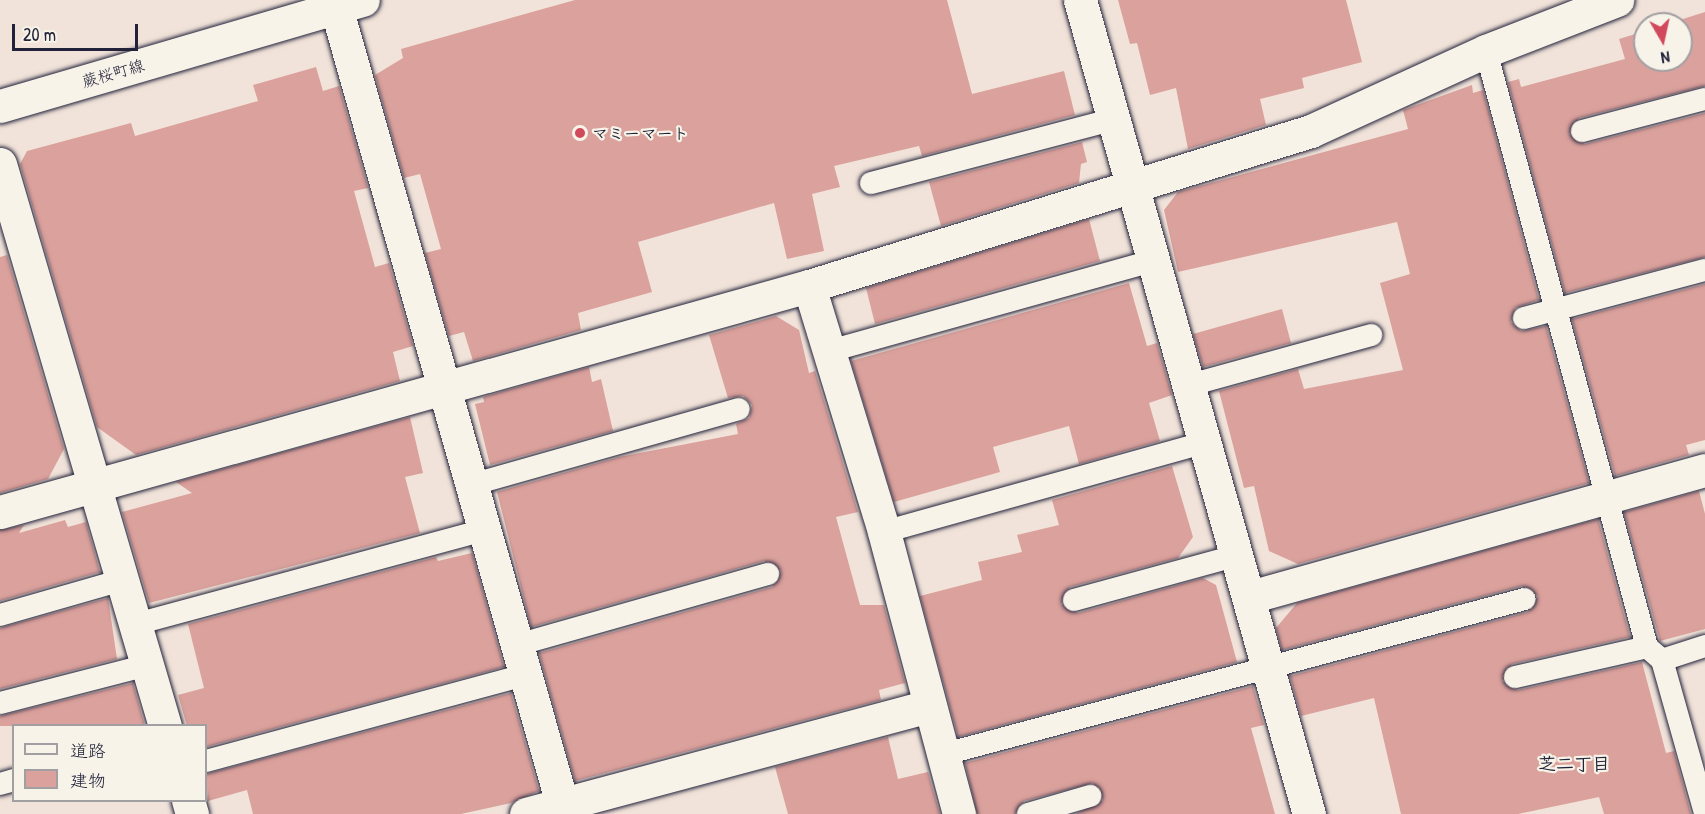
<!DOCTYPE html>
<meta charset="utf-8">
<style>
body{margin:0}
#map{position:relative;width:1705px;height:814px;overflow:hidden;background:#f1e3d9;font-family:"Patrick Hand","Klee One",sans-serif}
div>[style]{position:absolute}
.building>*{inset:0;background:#dba19c}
.roads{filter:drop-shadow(0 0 2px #22223b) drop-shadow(0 0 2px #22223b)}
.lane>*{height:22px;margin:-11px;padding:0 11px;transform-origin:11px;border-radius:11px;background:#f7f3e8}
.street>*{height:33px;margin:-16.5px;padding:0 16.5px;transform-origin:16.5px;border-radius:16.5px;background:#f7f3e8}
.secondary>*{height:33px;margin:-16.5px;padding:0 16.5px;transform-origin:16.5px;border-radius:16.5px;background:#f7f3e8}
.dots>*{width:16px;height:16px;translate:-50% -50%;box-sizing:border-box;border:3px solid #f7f3e8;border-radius:50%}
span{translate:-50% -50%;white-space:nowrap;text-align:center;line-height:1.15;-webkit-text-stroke:4.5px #f7f3e8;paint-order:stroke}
.street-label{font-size:16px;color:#22223b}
.poi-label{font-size:16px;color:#22223b;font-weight:700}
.left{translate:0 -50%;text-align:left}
.neighbourhood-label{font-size:18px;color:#22223b;font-weight:700}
.legend{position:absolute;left:12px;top:724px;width:195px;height:78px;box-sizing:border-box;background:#f7f3e8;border:2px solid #a29fa3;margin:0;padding:8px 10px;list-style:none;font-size:18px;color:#22223b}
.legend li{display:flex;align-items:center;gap:12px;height:30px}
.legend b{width:30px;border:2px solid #a29fa3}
.north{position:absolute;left:1633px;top:12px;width:60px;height:60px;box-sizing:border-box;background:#f7f3e8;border:2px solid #a29fa3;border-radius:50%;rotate:171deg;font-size:16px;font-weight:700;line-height:24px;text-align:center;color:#22223b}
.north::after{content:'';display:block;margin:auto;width:21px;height:27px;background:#d1495b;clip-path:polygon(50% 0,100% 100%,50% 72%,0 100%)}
.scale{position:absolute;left:12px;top:24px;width:126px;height:27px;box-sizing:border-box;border:3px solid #22223b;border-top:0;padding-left:8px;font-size:18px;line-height:21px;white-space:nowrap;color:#22223b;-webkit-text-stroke:4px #f7f3e8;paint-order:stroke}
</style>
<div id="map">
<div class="building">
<i style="clip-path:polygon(575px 0,947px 0,972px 94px,1064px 71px,1075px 115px,922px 156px,919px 146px,834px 166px,840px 187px,812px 194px,824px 251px,787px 259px,774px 203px,638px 242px,652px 292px,578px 313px,581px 330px,473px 361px,464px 332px,449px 336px,425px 253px,441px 249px,420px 174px,404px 178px,375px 75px,403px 58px,401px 49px)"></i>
<i style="clip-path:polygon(1118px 0,1346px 0,1362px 62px,1302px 78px,1304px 88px,1260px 99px,1266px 125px,1188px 149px,1176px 88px,1150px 95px,1137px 43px,1130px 44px)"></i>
<i style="clip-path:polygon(1705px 12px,1705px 86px,1579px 118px,1569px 134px,1585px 144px,1705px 113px,1705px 257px,1565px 293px,1508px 82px,1519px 79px,1521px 87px,1625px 59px,1619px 39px,1645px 31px,1645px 60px,1681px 60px,1681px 24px,1667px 24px)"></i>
<i style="clip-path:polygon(316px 67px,323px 91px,339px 86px,368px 188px,354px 191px,375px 267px,389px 263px,413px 346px,393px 352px,400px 381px,136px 455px,97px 427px,20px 164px,27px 151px,131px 123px,135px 136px,258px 101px,253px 85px)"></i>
<i style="clip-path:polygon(1472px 85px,1473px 93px,1483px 90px,1539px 300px,1515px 308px,1511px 322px,1521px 331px,1546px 326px,1589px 483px,1298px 564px,1269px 551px,1254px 486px,1244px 488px,1219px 391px,1298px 369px,1304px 389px,1403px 370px,1380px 283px,1410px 274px,1397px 222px,1178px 272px,1164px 210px,1178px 192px,1408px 129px,1403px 110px)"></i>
<i style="clip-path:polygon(1082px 142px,1087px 162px,1081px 164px,1079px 183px,941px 226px,929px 182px)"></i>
<i style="clip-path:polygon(1089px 219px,1100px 261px,875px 324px,866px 288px)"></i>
<i style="clip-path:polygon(7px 255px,64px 449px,48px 479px,0 493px,0 257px)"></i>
<i style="clip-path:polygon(1129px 283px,1147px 346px,1157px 343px,1172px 395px,1149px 403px,1160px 441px,1079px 464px,1069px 426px,993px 447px,1000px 472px,894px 502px,851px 361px)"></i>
<i style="clip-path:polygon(1705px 284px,1705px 440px,1686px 445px,1689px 455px,1615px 476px,1572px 319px)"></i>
<i style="clip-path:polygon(1282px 309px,1291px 343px,1203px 367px,1193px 334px)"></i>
<i style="clip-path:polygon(776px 316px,799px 330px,809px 373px,815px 371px,858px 512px,836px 517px,860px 605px,884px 605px,905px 683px,879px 690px,881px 700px,575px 781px,539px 653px,772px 587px,781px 571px,764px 561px,531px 627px,497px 492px,619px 457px,738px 434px,736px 424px,749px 418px,752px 405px,743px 396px,728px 398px,709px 335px)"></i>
<i style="clip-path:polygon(589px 367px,592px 382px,601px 379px,613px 431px,490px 465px,475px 404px,484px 402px,483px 397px)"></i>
<i style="clip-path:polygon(410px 417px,423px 473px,405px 477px,420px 533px,149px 603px,122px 512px,192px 493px,176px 482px)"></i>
<i style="clip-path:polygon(1172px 466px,1193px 537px,1178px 558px,1070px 587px,1061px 604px,1078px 613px,1203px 578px,1216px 585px,1237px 662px,958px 737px,920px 596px,982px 580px,978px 562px,1022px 552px,1017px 535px,1059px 525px,1052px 500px)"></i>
<i style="clip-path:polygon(1699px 491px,1705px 514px,1705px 629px,1660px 641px,1624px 512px)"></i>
<i style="clip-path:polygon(1598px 519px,1630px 637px,1512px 664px,1502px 681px,1518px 690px,1642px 662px,1666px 753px,1674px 751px,1691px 814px,1604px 814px,1599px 797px,1518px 814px,1401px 814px,1374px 698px,1301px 716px,1290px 676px,1528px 612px,1538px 596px,1522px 586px,1282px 650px,1276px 628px,1297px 603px)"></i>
<i style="clip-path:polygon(65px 520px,68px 527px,86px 522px,100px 572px,0 601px,0 530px,24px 525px,19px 533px)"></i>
<i style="clip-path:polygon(472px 553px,504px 667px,206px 747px,206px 726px,187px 726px,178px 695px,204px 688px,188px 624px,436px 557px,438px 561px)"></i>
<i style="clip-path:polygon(108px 598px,117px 659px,0 689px,0 628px)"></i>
<i style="clip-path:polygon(133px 683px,145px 726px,0 726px,0 716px)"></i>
<i style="clip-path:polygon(1253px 686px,1264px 725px,1251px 728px,1275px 814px,1076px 814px,1103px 800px,1093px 783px,1024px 801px,1015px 814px,977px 814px,965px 763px)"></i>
<i style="clip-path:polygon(511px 693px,539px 791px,511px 803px,461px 814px,253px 814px,247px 790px,208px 801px,206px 774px)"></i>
<i style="clip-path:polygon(888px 737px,898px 779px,928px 772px,940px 814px,788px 814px,775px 767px)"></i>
</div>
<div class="roads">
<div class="lane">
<i style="left:1486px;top:51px;width:617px;rotate:74.88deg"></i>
<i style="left:1647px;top:647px;width:20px;rotate:41deg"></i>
<i style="left:1662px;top:660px;width:159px;rotate:74.3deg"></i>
<i style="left:1582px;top:131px;width:127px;rotate:-14.6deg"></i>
<i style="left:871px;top:183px;width:252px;rotate:-14.7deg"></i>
<i style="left:1524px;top:318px;width:187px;rotate:-14.9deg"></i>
<i style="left:830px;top:351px;width:337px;rotate:-15.6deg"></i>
<i style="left:1190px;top:385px;width:188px;rotate:-15.4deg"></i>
<i style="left:474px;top:484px;width:275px;rotate:-15.8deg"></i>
<i style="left:884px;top:532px;width:334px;rotate:-15.6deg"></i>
<i style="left:1074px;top:600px;width:170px;rotate:-15.3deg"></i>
<i style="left:0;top:615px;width:127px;rotate:-16deg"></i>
<i style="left:136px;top:624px;width:364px;rotate:-15.1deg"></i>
<i style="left:517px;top:645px;width:261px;rotate:-15.8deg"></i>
<i style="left:1662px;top:660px;width:45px;rotate:-18deg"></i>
<i style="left:1515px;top:677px;width:135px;rotate:-12.8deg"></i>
<i style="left:0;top:703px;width:153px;rotate:-14.4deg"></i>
<i style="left:941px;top:755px;width:604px;rotate:-14.96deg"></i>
<i style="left:206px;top:761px;width:330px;rotate:-15.1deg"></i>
<i style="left:0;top:784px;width:15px;rotate:-16deg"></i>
<i style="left:1028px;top:814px;width:65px;rotate:-16.2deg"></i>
</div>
<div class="street">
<i style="left:334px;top:0;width:846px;rotate:74.16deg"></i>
<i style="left:1080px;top:0;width:846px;rotate:74.29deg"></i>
<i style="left:0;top:164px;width:586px;rotate:73.64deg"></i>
<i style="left:809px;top:286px;width:257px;rotate:73deg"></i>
<i style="left:884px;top:532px;width:292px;rotate:75.1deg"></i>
<i style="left:0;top:512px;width:840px;rotate:-15.61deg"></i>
<i style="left:809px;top:286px;width:525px;rotate:-17.16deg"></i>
<i style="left:1311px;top:131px;width:192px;rotate:-24.6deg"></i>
<i style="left:1486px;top:51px;width:141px;rotate:-21.3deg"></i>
<i style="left:1250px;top:597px;width:472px;rotate:-15.6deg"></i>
<i style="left:188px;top:800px;width:15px;rotate:74deg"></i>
<i style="left:526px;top:814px;width:418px;rotate:-15deg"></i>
</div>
<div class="secondary">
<i style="left:0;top:106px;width:378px;rotate:-16.3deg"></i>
</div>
</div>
<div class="dots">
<i style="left:580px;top:133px;background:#d1495b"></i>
</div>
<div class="street-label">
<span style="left:113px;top:73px;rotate:-16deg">蕨桜町線</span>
</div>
<div class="poi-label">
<span class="left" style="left:592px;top:133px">マミーマート</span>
</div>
<div class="neighbourhood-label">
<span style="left:1574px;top:764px">芝二丁目</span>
</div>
<ul class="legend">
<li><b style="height:8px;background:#f7f3e8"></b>道路</li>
<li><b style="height:16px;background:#dba19c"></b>建物</li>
</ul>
<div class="north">N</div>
<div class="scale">20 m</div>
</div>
